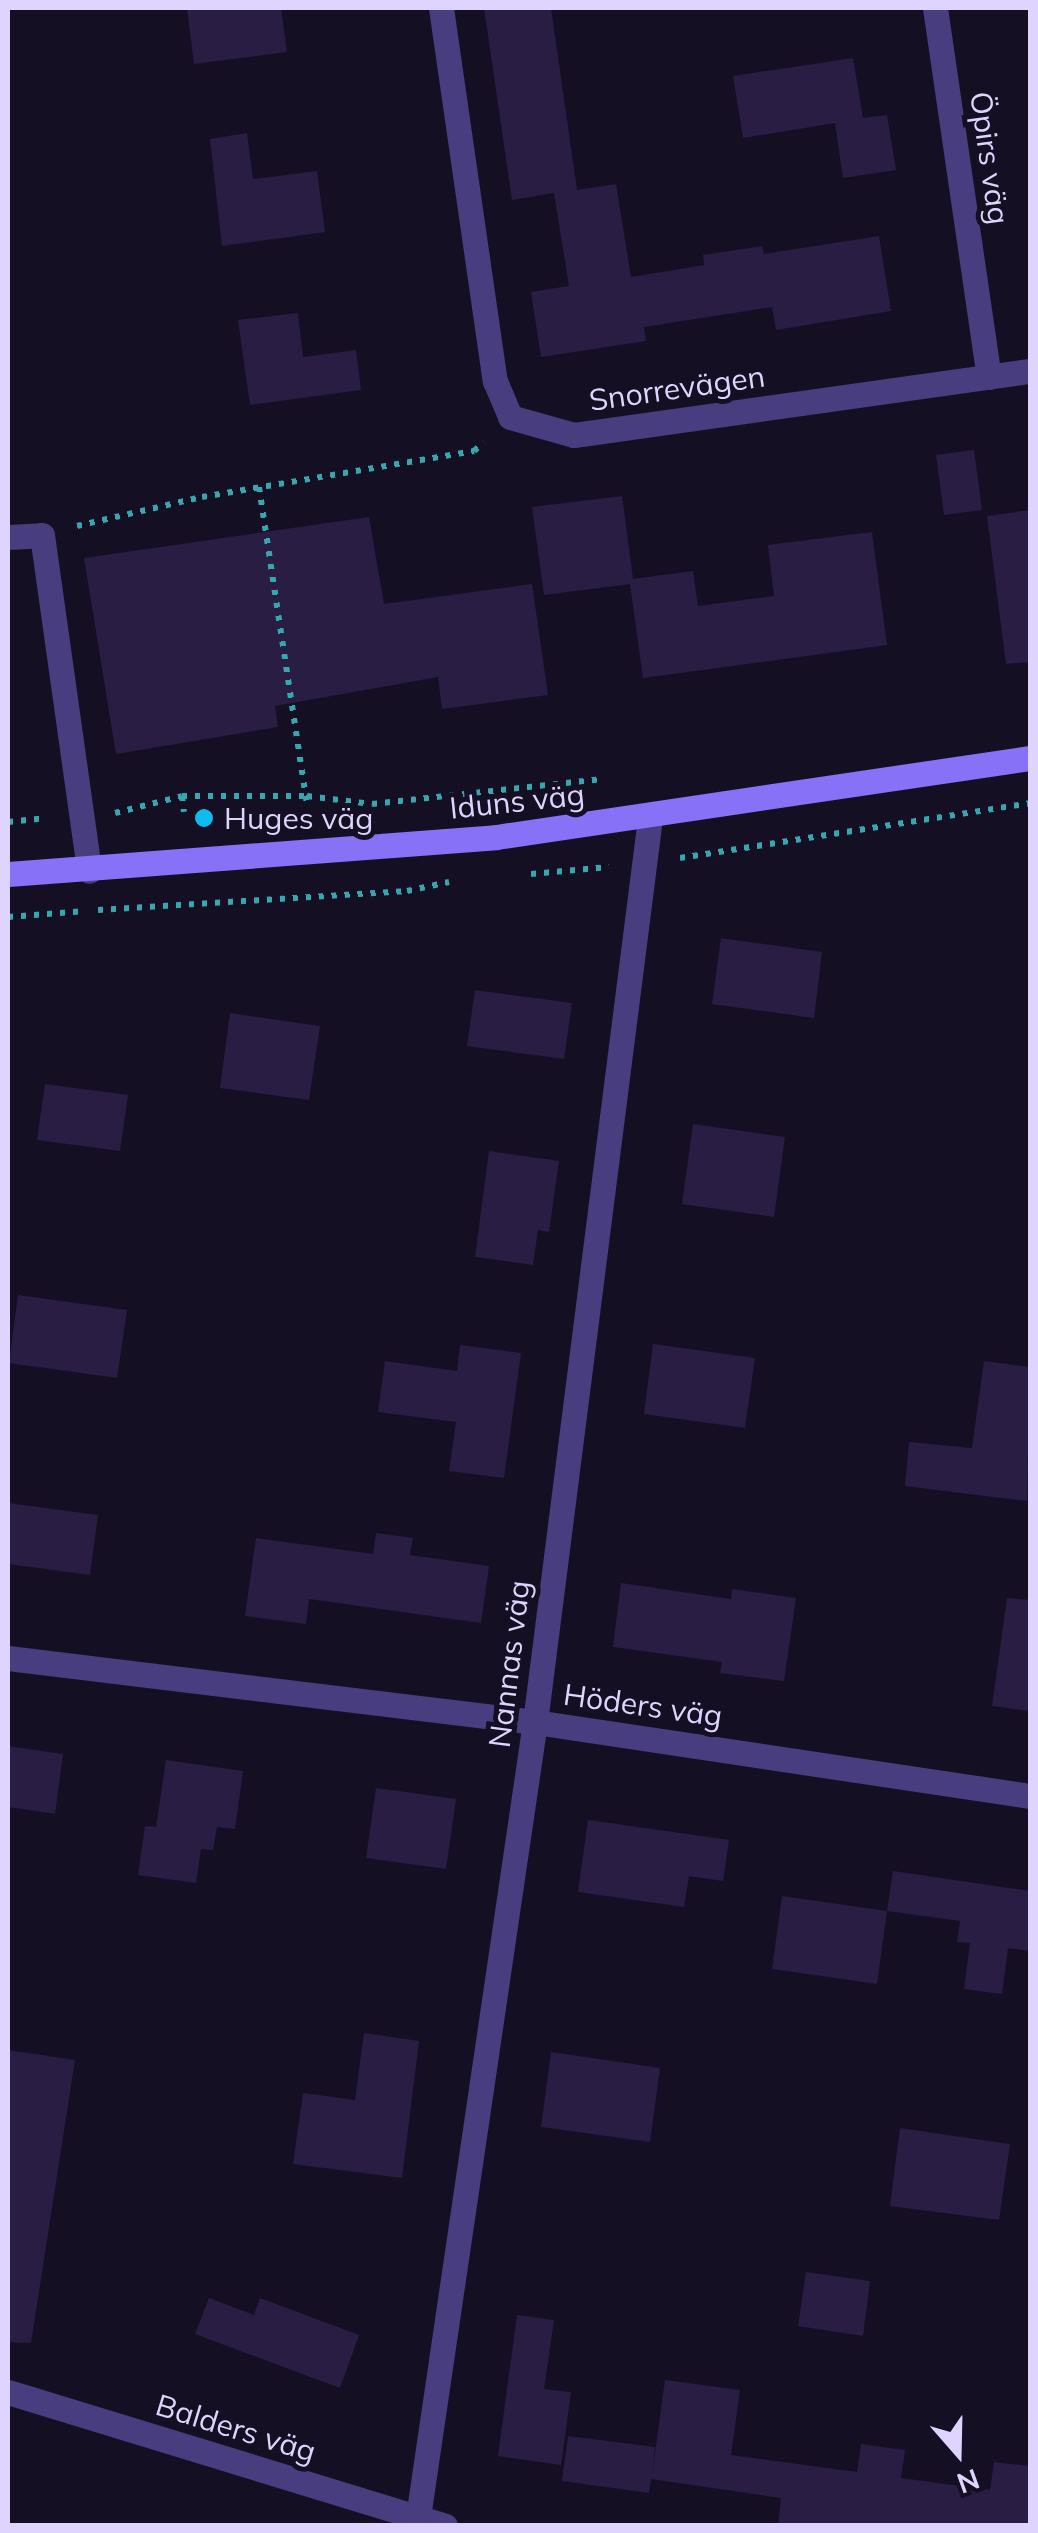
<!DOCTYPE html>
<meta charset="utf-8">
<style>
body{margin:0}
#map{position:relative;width:1038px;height:2533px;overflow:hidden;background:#150f23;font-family:Mulish,sans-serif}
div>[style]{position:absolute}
.building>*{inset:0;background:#291d43}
.path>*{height:6px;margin-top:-3px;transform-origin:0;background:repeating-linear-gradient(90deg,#36a6af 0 5px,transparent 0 13px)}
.street>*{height:25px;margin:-12.5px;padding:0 12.5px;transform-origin:12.5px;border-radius:12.5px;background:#483d7f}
.secondary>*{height:25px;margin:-12.5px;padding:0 12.5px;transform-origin:12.5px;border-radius:12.5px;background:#8671f7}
.dots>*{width:28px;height:28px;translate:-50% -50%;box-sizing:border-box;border:5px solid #150f23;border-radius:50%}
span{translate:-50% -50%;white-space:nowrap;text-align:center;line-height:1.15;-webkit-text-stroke:10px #150f23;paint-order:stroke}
.street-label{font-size:30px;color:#ded4fd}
.poi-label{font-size:30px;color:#ded4fd}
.left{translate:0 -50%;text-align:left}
.frame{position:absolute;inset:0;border:10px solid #ded4fd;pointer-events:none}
.north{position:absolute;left:908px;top:2403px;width:100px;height:100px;-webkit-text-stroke:8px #150f23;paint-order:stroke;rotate:160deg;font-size:28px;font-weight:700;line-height:40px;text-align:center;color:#ded4fd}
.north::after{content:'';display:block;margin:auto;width:35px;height:45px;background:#ded4fd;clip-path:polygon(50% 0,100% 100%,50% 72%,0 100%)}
</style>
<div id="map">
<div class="building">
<i style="clip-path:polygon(187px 8px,281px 8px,287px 52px,194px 64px)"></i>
<i style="clip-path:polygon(484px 8px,551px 8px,577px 190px,616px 184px,631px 277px,704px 265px,703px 255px,762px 246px,764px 254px,879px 236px,891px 311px,776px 330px,772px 307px,644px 327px,646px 341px,541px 357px,531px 292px,569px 286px,554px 193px,512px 200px)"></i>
<i style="clip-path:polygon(853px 58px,863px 118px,887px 115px,896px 170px,843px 178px,835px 123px,743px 138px,733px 76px)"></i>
<i style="clip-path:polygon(247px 133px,253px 179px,317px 171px,325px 232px,222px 246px,210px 139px)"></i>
<i style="clip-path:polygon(298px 313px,303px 357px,356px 350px,361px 390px,250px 405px,238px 320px)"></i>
<i style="clip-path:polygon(974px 450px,982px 510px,944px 515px,936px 455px)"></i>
<i style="clip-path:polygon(622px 496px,633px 579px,693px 571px,698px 606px,774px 596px,768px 545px,872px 532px,887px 645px,643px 678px,630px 584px,544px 595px,532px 507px)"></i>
<i style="clip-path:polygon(1030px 510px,1030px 662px,1006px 664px,987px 516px)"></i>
<i style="clip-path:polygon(369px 517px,384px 604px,532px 584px,548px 695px,442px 709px,438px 677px,275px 706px,278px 727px,116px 754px,84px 558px)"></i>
<i style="clip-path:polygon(721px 938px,822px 952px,814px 1018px,712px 1004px)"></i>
<i style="clip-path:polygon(475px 990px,572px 1003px,564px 1059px,467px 1046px)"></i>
<i style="clip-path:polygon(230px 1013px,320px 1026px,309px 1100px,220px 1088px)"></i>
<i style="clip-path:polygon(45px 1084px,128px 1095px,120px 1151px,37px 1140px)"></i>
<i style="clip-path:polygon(693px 1124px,785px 1137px,774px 1217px,682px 1204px)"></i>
<i style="clip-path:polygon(489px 1151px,559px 1161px,549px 1232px,538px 1230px,533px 1265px,475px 1257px)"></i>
<i style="clip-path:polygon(18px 1295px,127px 1310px,117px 1378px,9px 1363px)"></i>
<i style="clip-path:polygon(653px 1344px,755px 1358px,745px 1428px,644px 1414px)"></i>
<i style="clip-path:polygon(460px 1345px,521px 1353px,504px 1478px,449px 1471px,456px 1422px,378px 1412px,385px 1361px,457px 1371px)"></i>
<i style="clip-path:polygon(984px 1361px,1030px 1367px,1027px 1501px,905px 1486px,909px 1442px,972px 1448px)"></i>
<i style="clip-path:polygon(8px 1503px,98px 1515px,90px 1575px,8px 1564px)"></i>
<i style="clip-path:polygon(376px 1533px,413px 1538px,410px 1555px,489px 1566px,481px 1623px,309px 1599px,306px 1624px,245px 1616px,256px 1538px,373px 1554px)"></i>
<i style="clip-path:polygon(621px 1583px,731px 1599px,732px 1589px,796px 1598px,784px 1681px,720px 1673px,722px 1662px,613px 1647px)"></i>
<i style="clip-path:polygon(1007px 1598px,1030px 1600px,1030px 1711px,992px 1706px)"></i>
<i style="clip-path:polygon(8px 1746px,63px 1754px,55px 1814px,8px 1807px)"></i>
<i style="clip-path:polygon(166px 1760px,243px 1771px,235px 1829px,217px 1827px,213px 1850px,201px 1849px,196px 1883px,138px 1875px,145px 1826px,156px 1827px)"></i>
<i style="clip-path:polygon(376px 1788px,456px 1799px,446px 1869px,366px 1858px)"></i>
<i style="clip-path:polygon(588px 1820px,729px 1840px,723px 1881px,689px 1876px,684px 1907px,578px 1892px)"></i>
<i style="clip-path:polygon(893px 1871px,1030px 1891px,1030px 1951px,1008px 1948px,1002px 1994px,964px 1989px,970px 1943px,957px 1942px,960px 1921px,887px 1911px)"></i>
<i style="clip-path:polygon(782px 1896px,887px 1911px,877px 1984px,772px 1969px)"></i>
<i style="clip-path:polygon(364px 2033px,419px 2041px,402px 2178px,293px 2164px,303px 2093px,355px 2100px)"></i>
<i style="clip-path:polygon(8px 2050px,75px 2060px,31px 2343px,8px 2342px)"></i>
<i style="clip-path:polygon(551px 2052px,660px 2068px,650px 2142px,541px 2127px)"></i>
<i style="clip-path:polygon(900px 2128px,1010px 2144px,999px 2220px,890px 2206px)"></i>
<i style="clip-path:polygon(806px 2272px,870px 2281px,863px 2336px,798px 2326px)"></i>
<i style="clip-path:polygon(209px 2298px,254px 2315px,260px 2298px,359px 2335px,340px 2388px,195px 2334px)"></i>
<i style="clip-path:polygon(517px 2315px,554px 2320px,544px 2389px,571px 2392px,561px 2465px,498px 2456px)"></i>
<i style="clip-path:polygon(665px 2380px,740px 2390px,731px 2455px,857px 2472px,861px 2444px,905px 2450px,901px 2478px,990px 2490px,994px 2462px,1030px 2466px,1030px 2526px,778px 2526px,781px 2498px,651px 2479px,649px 2493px,562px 2481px,568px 2436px,655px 2447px,652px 2475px)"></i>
</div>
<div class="path">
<i style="left:259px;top:487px;width:321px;rotate:81.4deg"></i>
<i style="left:77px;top:526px;width:128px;rotate:-13.1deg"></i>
<i style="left:202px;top:497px;width:276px;rotate:-9.6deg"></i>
<i style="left:474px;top:451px;width:13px;rotate:-42deg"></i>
<i style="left:182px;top:796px;width:16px;rotate:83deg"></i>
<i style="left:115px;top:813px;width:69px;rotate:-14.2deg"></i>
<i style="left:182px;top:796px;width:125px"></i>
<i style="left:307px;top:796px;width:65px;rotate:7deg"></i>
<i style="left:372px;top:804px;width:232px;rotate:-6.2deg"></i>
<i style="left:8px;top:822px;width:39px;rotate:-6deg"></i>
<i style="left:680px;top:858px;width:354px;rotate:-8.9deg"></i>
<i style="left:531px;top:874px;width:78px;rotate:-5.1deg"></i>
<i style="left:98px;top:910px;width:310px;rotate:-3.5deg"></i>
<i style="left:407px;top:891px;width:43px;rotate:-12.1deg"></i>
<i style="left:8px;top:917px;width:78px;rotate:-4.4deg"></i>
</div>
<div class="street">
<i style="left:441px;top:8px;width:377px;rotate:81.8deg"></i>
<i style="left:495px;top:381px;width:39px;rotate:67deg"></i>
<i style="left:510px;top:417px;width:66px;rotate:15.7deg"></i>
<i style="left:574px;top:435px;width:460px;rotate:-8deg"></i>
<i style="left:935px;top:8px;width:373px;rotate:81.7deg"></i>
<i style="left:8px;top:537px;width:34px;rotate:-3deg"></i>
<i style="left:42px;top:535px;width:339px;rotate:82deg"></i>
<i style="left:8px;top:1658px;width:531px;rotate:6.92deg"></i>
<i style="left:535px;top:1722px;width:501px;rotate:8.5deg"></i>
<i style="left:8px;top:2392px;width:457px;rotate:17deg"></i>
<i style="left:418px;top:2517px;width:804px;rotate:-81.63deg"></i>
<i style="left:535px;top:1722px;width:911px;rotate:-82.75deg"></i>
</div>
<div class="secondary">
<i style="left:8px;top:874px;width:489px;rotate:-4.3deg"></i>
<i style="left:496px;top:837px;width:540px;rotate:-8.42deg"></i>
</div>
<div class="dots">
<i style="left:204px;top:818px;background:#0ebbef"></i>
</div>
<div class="street-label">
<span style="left:990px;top:158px;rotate:82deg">Öpirs väg</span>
<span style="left:677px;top:388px;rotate:-8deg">Snorrevägen</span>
<span style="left:517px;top:801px;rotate:-6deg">Iduns väg</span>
<span style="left:509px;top:1664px;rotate:-83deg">Nannas väg</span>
<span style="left:643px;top:1705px;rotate:8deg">Höders väg</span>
<span style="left:236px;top:2428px;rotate:17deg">Balders väg</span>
</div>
<div class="poi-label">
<span class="left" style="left:224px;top:818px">Huges väg</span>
</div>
<div class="frame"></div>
<div class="north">N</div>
</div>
